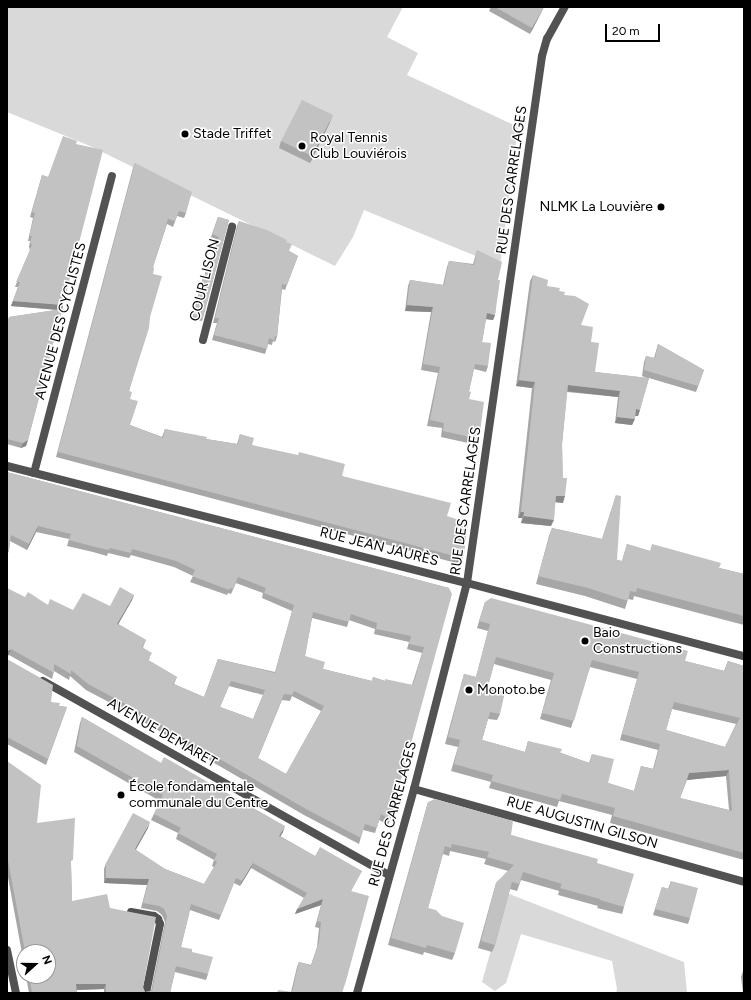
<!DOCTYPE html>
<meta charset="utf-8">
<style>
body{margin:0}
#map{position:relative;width:751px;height:1000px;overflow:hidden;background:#fff;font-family:Figtree,sans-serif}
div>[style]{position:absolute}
.green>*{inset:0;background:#d9d9d9}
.service>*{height:8px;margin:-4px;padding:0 4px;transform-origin:4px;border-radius:4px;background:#525252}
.minor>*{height:8px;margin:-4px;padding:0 4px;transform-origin:4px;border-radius:4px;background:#525252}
.tertiary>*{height:8px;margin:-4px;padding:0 4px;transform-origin:4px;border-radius:4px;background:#525252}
.wall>*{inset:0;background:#a7a7a7}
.shaded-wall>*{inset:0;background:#888}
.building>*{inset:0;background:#c2c2c2}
.dots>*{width:11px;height:11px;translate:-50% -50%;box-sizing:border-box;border:2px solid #fff;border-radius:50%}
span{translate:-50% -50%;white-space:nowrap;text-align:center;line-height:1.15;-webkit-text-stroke:3px #fff;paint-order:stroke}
.poi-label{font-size:14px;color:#000}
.left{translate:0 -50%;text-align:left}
.right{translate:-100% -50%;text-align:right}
.street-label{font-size:14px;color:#000}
.frame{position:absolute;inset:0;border:8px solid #000;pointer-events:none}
.north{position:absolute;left:16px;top:944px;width:40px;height:40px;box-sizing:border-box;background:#fff;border:1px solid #999;border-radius:50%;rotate:69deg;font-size:11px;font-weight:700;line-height:16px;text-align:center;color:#000}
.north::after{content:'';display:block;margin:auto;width:14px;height:18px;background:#000;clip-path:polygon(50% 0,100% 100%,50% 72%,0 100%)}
.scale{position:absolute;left:605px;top:24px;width:55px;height:18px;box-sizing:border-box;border:2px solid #000;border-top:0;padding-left:5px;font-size:12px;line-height:14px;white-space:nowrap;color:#000;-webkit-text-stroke:3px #fff;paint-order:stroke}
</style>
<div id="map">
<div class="green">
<i style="clip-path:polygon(7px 7px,403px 7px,387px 37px,418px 53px,407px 75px,518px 127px,500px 266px,364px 210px,353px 237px,335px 266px,90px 146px,7px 112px)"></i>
<i style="clip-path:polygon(507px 893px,684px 962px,687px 993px,616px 993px,617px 989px,612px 961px,521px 934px,506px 983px,495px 991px,482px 982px)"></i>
</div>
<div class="service">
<i style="left:131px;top:912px;width:23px;rotate:10deg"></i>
<i style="left:154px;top:916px;width:5px;rotate:37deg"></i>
<i style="left:158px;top:919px;width:5px;rotate:68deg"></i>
<i style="left:160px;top:924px;width:70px;rotate:101.5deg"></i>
</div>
<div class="minor">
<i style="left:203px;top:340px;width:117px;rotate:-75.6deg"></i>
<i style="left:7px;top:466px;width:475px;rotate:14.3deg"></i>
<i style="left:467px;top:583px;width:286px;rotate:14.8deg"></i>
<i style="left:34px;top:473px;width:307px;rotate:-75.3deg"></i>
<i style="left:43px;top:681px;width:397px;rotate:29.3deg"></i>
<i style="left:414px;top:789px;width:343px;rotate:15.7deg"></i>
<i style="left:357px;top:993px;width:212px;rotate:-74.4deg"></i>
<i style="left:414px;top:789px;width:213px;rotate:-75.6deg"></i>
<i style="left:467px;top:583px;width:532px;rotate:-81.9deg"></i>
<i style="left:542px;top:56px;width:18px;rotate:-74deg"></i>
<i style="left:547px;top:39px;width:37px;rotate:-61deg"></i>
</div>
<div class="tertiary">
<i style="left:7px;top:950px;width:44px;rotate:78.2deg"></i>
</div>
<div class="wall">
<i style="clip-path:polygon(491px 7px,544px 7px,530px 34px,489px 11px)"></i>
<i style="clip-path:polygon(330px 122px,310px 163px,279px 148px,281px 141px)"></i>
<i style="clip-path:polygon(76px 144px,63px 305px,28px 440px,26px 446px,21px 448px,7px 444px,7px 324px,9px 317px,56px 310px,11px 306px,18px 287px,15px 287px,30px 250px,29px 247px,30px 241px,28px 241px,33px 218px,30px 217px,42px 175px,48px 177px)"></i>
<i style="clip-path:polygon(135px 163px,186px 213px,184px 218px,177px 216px,173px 227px,167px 224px,153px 267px,153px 274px,150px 317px,129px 391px,130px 399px,130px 425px,162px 437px,165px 429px,206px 439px,237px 444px,240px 434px,252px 445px,342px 476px,447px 516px,464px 554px,462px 559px,456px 563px,56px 457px,133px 168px)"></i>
<i style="clip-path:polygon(218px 217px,229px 220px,202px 321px,192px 319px,202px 281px,203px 277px,204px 278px,206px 269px,207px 266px,209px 266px,218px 240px,211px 237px)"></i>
<i style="clip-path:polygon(239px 221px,286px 242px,289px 251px,298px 256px,285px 290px,282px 289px,277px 337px,275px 342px,273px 341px,272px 345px,268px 344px,265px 354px,212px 340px,217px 323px,213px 323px,237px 226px)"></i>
<i style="clip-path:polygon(477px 250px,498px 280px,495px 315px,493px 320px,486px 319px,482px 342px,488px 366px,486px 372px,474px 369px,469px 391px,469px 399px,479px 439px,477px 445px,441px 437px,442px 428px,427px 426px,438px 373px,421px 370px,431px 312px,405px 311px,408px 286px,410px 280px,443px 285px,447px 267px,449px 261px,473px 264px)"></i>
<i style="clip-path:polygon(533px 275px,547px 286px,559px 291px,564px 295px,591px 342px,595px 372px,647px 378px,642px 376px,644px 362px,646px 356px,654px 358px,658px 344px,704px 370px,696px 392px,649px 378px,638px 416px,635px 416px,632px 425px,615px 423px,618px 397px,567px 392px,562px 444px,563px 503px,555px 502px,551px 526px,521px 523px,522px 518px,518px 518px,532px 388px,516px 386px,530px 281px)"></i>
<i style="clip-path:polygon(evenodd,7px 472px,449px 588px,390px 820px,388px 825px,379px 820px,375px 833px,363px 830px,359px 844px,304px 815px,140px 720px,141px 719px,86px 690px,70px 676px,69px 680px,54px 671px,52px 679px,9px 655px,25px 597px,48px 605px,73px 610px,110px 606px,134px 595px,132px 600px,118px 624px,146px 640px,143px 647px,150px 658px,148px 660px,177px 677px,174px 684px,204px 697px,218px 659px,275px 672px,292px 611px,262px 598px,263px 593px,236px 583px,231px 594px,228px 593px,227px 595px,190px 582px,193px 576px,174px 567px,131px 555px,129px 558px,108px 553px,107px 556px,93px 552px,67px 546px,69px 539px,36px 532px,27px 550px,10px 541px,9px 550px,7px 556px,7px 472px,312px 618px,347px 627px,349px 620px,375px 629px,374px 634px,409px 642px,407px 649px,422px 653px,412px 685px,385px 681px,373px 677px,372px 681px,323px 669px,305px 656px,312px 618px,7px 472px,229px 686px,263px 695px,253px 719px,220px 707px,229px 686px,7px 472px,292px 696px,321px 711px,286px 774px,258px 758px,282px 700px,290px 701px,292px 696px)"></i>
<i style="clip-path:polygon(616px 495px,617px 560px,622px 561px,627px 544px,650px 551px,744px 574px,744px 625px,634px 596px,633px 600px,628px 599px,625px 609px,585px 596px,536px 584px,549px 536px,552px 528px,602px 539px)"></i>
<i style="clip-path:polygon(evenodd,485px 602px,685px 661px,724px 671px,728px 661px,744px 666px,744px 860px,610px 823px,612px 815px,559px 801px,557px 807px,489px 788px,491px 782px,451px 771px,458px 747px,445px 744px,462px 681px,464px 674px,476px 677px,488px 631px,477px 628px,485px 602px,494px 664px,551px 680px,540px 719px,571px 728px,590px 667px,637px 679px,620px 740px,658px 750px,653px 769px,641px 766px,634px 791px,608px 783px,592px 754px,589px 763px,528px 741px,525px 752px,482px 740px,488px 719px,497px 720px,500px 714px,488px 686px,494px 664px,485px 602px,672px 709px,736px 724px,725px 747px,666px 730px,672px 709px,485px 602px,726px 776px,729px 810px,680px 798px,687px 780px,726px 776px)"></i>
<i style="clip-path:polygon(7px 659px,51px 702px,59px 706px,67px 707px,46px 765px,7px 744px)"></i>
<i style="clip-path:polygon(82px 717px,161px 763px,283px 832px,280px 836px,315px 856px,362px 871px,359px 876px,351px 891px,346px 981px,291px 992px,297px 967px,299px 962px,311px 965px,317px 947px,319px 928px,315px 927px,321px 905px,295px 914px,304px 898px,251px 868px,240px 886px,234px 883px,219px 920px,190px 910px,181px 947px,192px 952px,208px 974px,206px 980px,175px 972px,170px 993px,104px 993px,104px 989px,77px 990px,77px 993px,29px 993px,26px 976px,48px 976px,48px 952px,24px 952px,24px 964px,7px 872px,7px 761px,37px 823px,71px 865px,72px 901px,110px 908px,145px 992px,151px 991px,165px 922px,162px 915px,157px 911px,141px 908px,147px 885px,104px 883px,104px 869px,106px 863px,148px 828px,135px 850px,165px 869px,204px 884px,214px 867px,212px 866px,214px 860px,176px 839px,178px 833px,151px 820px,154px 814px,160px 801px,74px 752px,80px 723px)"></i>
<i style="clip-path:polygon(428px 802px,511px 835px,597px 863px,624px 907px,622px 914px,597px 908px,598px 906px,558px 895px,559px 891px,521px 880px,517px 891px,510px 889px,495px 945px,492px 952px,478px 948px,494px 890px,496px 883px,508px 871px,484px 864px,486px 859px,450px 851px,449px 856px,443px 854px,428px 908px,455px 953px,452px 960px,424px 952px,423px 955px,388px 945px,426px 809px)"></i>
<i style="clip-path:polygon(671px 881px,690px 918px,688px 924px,653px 915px,662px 887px,668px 889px)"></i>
<i style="clip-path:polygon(743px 971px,744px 971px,744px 993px,743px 993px,741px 977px)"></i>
</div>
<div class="shaded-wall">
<i style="clip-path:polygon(544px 7px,530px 34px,532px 28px)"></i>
<i style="clip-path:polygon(333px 115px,330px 122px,310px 163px,312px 156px)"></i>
<i style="clip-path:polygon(13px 301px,63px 305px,62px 310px,11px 306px)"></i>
<i style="clip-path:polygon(407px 305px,433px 307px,431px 312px,405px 311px)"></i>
<i style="clip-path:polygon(487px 313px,495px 315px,493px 320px,485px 319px)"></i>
<i style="clip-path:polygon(519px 380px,535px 382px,532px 388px,516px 386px)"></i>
<i style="clip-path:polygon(568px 385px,620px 391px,618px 397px,565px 391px)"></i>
<i style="clip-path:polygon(636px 409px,640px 410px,638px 416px,633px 416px)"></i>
<i style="clip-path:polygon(617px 417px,635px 419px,632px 425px,615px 423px)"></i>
<i style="clip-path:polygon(28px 440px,26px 446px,21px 448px,23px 443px)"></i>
<i style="clip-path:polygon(556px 496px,565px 496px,563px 503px,554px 502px)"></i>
<i style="clip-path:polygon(521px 512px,524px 512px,522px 518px,518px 518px)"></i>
<i style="clip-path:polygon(524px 516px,554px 520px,551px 526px,521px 523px)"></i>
<i style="clip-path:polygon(38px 526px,36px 532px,27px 550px,29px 544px)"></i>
<i style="clip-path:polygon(464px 554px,462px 559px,456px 563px,458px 557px)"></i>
<i style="clip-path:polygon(134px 595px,132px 600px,115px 630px,117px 624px)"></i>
<i style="clip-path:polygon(11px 649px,9px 655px,7px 656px,7px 651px)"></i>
<i style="clip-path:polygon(729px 770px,726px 776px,687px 780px,689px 773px)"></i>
<i style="clip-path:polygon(150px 822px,148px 828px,133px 855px,135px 849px)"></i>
<i style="clip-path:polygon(285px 826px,283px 832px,277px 842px,279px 836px)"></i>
<i style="clip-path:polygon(253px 863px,251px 868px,240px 886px,242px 881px)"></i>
<i style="clip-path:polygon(106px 878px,149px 879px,147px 885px,104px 883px)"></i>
<i style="clip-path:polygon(323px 899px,321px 905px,295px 914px,297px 909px)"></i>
<i style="clip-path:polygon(76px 984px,106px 984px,104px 989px,74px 990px)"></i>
</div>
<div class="building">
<i style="clip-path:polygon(495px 7px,544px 7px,532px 28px)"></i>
<i style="clip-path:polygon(302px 100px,333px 115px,312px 156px,281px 141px)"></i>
<i style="clip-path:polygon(63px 136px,77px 141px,76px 144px,103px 150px,63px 305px,13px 301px,20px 282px,16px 282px,32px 245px,30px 242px,32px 236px,29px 236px,35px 213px,32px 212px,42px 175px,48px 177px)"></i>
<i style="clip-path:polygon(135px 163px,192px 192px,186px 213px,179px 211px,175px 221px,168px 219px,153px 267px,154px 268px,153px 274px,162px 276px,150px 317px,149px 328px,129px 391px,132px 392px,130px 399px,138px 401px,130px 425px,163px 438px,165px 429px,207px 437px,206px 439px,238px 444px,240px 434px,254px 438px,252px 445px,298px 455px,299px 452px,345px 464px,342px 476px,451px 503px,447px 516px,468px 523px,464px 554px,458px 557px,58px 452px)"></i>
<i style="clip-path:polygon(218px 217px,229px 220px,203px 318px,193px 316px,203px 277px,205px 278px,207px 266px,209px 266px,219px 237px,212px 234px)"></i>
<i style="clip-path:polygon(239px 221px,267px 230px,287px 240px,286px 242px,292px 244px,289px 251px,298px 256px,287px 285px,282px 284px,277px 337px,275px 336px,274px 340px,269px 338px,267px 349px,214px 335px,219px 318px,215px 318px)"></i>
<i style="clip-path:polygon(477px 250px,502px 262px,498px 280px,500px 280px,495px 315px,487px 313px,482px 342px,491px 343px,488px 366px,475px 364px,469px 391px,471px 392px,469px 399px,484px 402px,479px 439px,443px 431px,444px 423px,430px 420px,440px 367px,423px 364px,433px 307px,407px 305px,410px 280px,444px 285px,449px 261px,474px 265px)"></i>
<i style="clip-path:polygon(533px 275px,548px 280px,547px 286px,560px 288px,559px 291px,565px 292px,564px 295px,575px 296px,589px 304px,581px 325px,593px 327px,591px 342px,599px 343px,595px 372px,649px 378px,640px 410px,636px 409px,635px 419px,617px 417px,620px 391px,568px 385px,562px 444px,563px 478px,567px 478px,565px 496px,556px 496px,554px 520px,524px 516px,524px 512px,521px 512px,535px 382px,519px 380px)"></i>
<i style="clip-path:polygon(62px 309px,28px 440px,23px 443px,7px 439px,7px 327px,9px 317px)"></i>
<i style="clip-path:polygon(658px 344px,704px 370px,698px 386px,644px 370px,646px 356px,655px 358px)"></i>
<i style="clip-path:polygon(evenodd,7px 472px,449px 588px,452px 594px,390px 820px,381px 814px,377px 828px,365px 824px,361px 838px,306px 809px,142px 714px,146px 715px,88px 684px,71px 670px,71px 674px,54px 664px,54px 673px,11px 649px,7px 651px,7px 588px,25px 597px,28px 592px,48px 605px,50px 599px,73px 610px,83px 593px,110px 606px,120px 587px,134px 595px,117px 624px,146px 640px,142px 647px,152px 653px,148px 660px,177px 677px,173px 684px,204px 697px,218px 659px,275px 673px,294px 605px,264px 593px,266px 588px,238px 577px,233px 589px,230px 588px,229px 590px,192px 576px,195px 570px,176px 561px,132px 549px,131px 553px,110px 548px,109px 550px,95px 547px,69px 540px,71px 534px,38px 526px,29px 544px,11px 535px,9px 550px,7px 554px,7px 472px,313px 612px,349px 622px,351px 614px,377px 623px,376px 629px,411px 636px,409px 644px,424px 647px,413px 685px,385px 679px,385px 681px,373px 677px,372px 681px,323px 669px,325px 662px,305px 656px,313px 612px,7px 472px,231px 681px,265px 690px,253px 719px,220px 707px,231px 681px,7px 472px,294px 691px,324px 706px,286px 774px,258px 758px,284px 694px,292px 695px,294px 691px)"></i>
<i style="clip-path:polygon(616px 495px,621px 496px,617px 560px,622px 561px,627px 544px,650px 551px,652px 544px,721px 563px,719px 568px,744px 574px,744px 616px,637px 588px,636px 592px,630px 591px,628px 601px,588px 588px,538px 576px,552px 528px,602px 539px)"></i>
<i style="clip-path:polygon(evenodd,491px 598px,688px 651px,685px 661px,725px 671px,728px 661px,744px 666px,744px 853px,613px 816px,615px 808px,562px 794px,560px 800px,491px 781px,493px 775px,454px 764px,460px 740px,448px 737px,464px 674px,476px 677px,490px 624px,479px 621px,485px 602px,491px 598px,496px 657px,554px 673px,542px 713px,574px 721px,592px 660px,639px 672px,622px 734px,660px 744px,654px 769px,641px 766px,634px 791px,608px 783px,614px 759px,592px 754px,590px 763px,560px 753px,562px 749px,541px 744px,528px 741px,525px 752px,482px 740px,490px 712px,500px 714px,505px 692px,488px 686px,496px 657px,491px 598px,674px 702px,740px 718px,725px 747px,666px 730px,674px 702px,491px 598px,729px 770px,732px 811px,680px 798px,689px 773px,729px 770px)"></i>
<i style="clip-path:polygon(7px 659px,53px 685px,51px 702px,60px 703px,59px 706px,67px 707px,48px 759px,7px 737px)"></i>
<i style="clip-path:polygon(82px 717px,161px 763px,164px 757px,285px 826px,279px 836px,315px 856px,320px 847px,362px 871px,351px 891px,369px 896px,346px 981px,342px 993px,277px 993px,278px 990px,292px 992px,299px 962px,311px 966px,319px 942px,321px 922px,317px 921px,323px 899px,297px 909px,307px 893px,253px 863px,242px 881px,236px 878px,221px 915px,191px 904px,181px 947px,192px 949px,192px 952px,213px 957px,208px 974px,176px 966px,170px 993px,106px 993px,106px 984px,76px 984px,77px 993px,32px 993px,29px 976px,48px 976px,48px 952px,25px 952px,7px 855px,7px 761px,41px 785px,37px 823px,75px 818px,73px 860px,71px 861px,72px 901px,107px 894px,110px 908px,156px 917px,143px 987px,145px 992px,152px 991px,167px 916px,164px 909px,159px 906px,143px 903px,149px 879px,106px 878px,106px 863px,133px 813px,150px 822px,135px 849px,165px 869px,204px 884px,217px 862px,214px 860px,217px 854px,178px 833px,181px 828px,154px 814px,163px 795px,77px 746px)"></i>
<i style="clip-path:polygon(435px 799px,513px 821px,511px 835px,598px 859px,597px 863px,634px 874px,624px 907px,600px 900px,600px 899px,560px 888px,562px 884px,523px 872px,519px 884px,512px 882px,495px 945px,481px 941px,496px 883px,514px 865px,487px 857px,489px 852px,452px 844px,451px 848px,445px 846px,428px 908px,436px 910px,442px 916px,464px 923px,455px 953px,427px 945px,426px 948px,391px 938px,428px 802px)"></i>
<i style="clip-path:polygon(671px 881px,698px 888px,690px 918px,655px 909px,662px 887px,669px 889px)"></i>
</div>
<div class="dots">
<i style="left:185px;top:134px;background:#000"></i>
<i style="left:302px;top:146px;background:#000"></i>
<i style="left:661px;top:207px;background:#000"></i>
<i style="left:585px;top:641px;background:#000"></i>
<i style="left:469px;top:690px;background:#000"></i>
<i style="left:121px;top:795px;background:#000"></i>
</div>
<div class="poi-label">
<span class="left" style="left:193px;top:134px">Stade Triffet</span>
<span class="left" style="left:310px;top:146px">Royal Tennis<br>Club Louviérois</span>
<span class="right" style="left:653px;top:207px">NLMK La Louvière</span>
<span class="left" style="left:593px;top:641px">Baio<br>Constructions</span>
<span class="left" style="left:477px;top:690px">Monoto.be</span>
<span class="left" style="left:129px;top:795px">École fondamentale<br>communale du Centre</span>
</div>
<div class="street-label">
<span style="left:512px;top:180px;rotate:-82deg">RUE DES CARRELAGES</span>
<span style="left:205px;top:280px;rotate:-76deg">COUR LISON</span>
<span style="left:61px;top:321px;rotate:-75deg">AVENUE DES CYCLISTES</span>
<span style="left:466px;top:501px;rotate:-82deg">RUE DES CARRELAGES</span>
<span style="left:379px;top:547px;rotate:14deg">RUE JEAN JAURÈS</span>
<span style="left:162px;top:733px;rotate:30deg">AVENUE DEMARET</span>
<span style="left:393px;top:814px;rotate:-75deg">RUE DES CARRELAGES</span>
<span style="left:582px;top:823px;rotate:16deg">RUE AUGUSTIN GILSON</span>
</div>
<div class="frame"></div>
<div class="north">N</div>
<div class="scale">20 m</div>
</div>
